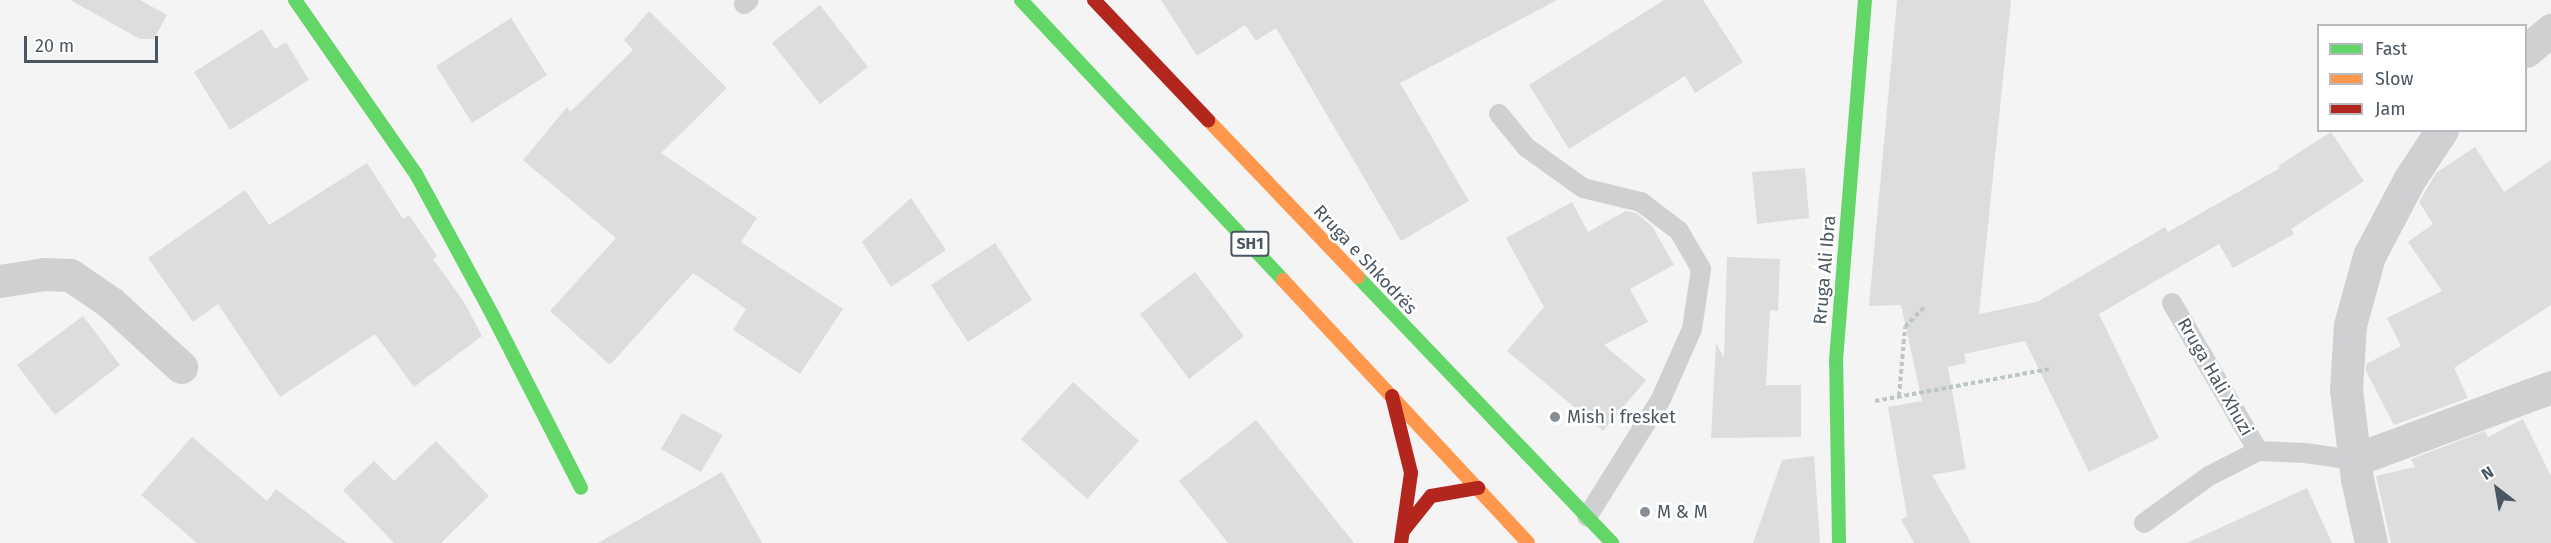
<!DOCTYPE html>
<meta charset="utf-8">
<style>
body{margin:0}
#map{position:relative;width:2551px;height:543px;overflow:hidden;background:#f4f4f4;font-family:"Fira Sans",sans-serif}
div>[style]{position:absolute}
.building>*{inset:0;background:#ddddde}
.path>*{height:4px;margin-top:-2px;transform-origin:0;background:repeating-linear-gradient(90deg,#bcc7c4 0 4.5px,transparent 0 7.5px)}
.lane>*{height:20px;margin:-10px;padding:0 10px;transform-origin:10px;border-radius:10px;background:#ced0d2}
.street>*{height:33px;margin:-16.5px;padding:0 16.5px;transform-origin:16.5px;border-radius:16.5px;background:#ced0d2}
.fast>*{height:14px;margin:-7px;padding:0 7px;transform-origin:7px;border-radius:7px;background:#63d668}
.slow>*{height:14px;margin:-7px;padding:0 7px;transform-origin:7px;border-radius:7px;background:#ff974d}
.jam>*{height:14px;margin:-7px;padding:0 7px;transform-origin:7px;border-radius:7px;background:#b3261e}
.dots>*{width:16px;height:16px;translate:-50% -50%;box-sizing:border-box;border:3px solid #fff;border-radius:50%}
span{translate:-50% -50%;white-space:nowrap;text-align:center;line-height:1.15;-webkit-text-stroke:5px #fff;paint-order:stroke}
.shield-label span{padding:2px 4px;background:#fff;border:2px solid;border-radius:4px;-webkit-text-stroke-width:0}
.shield-label{font-size:16px;color:#4a5661;font-weight:700}
.street-label{font-size:18px;color:#4a5661}
.poi-label{font-size:18px;color:#4a5661}
.left{translate:0 -50%;text-align:left}
.legend{position:absolute;left:2317px;top:24px;width:210px;height:108px;box-sizing:border-box;background:#fff;border:2px solid #b7bbc0;margin:0;padding:8px 10px;list-style:none;font-size:18px;color:#4a5661}
.legend li{display:flex;align-items:center;gap:12px;height:30px}
.legend b{width:30px;border:2px solid #b7bbc0}
.north{position:absolute;left:2467px;top:459px;width:60px;height:60px;-webkit-text-stroke:4px #fff;paint-order:stroke;rotate:329deg;font-size:16px;font-weight:700;line-height:24px;text-align:center;color:#4a5661}
.north::after{content:'';display:block;margin:auto;width:21px;height:27px;background:#4a5661;clip-path:polygon(50% 0,100% 100%,50% 72%,0 100%)}
.scale{position:absolute;left:24px;top:36px;width:134px;height:27px;box-sizing:border-box;border:3px solid #4a5661;border-top:0;padding-left:8px;font-size:18px;line-height:21px;white-space:nowrap;color:#4a5661;-webkit-text-stroke:4px #fff;paint-order:stroke}
</style>
<div id="map">
<div class="building">
<i style="clip-path:polygon(70px 0,140px 0,167px 15px,154px 39px,140px 39px)"></i>
<i style="clip-path:polygon(1161px 0,1557px 0,1400px 83px,1469px 201px,1401px 241px,1276px 28px,1256px 41px,1245px 25px,1197px 56px)"></i>
<i style="clip-path:polygon(1664px 0,1703px 0,1743px 62px,1695px 93px,1685px 76px,1569px 149px,1529px 85px)"></i>
<i style="clip-path:polygon(1897px 0,2011px 0,1979px 314px,2037px 302px,2165px 227px,2168px 232px,2280px 168px,2278px 166px,2331px 132px,2364px 181px,2291px 229px,2294px 234px,2233px 268px,2219px 244px,2099px 314px,2159px 438px,2089px 472px,2025px 341px,1964px 354px,1966px 363px,1948px 367px,1966px 469px,1932px 475px,1971px 543px,1914px 543px,1901px 520px,1907px 516px,1888px 407px,1922px 401px,1901px 305px,1869px 306px)"></i>
<i style="clip-path:polygon(820px 5px,868px 67px,820px 104px,772px 43px)"></i>
<i style="clip-path:polygon(649px 11px,727px 88px,661px 153px,757px 218px,741px 242px,843px 309px,800px 374px,733px 330px,746px 309px,693px 273px,610px 365px,550px 311px,616px 238px,523px 160px,567px 107px,570px 112px,633px 50px,624px 40px)"></i>
<i style="clip-path:polygon(511px 18px,547px 75px,472px 123px,436px 66px)"></i>
<i style="clip-path:polygon(262px 29px,275px 49px,286px 42px,309px 80px,230px 130px,194px 72px)"></i>
<i style="clip-path:polygon(2475px 147px,2504px 192px,2551px 160px,2551px 305px,2454px 368px,2468px 398px,2394px 425px,2366px 371px,2366px 364px,2401px 346px,2387px 318px,2442px 291px,2408px 242px,2433px 224px,2419px 202px,2436px 173px)"></i>
<i style="clip-path:polygon(367px 163px,403px 219px,409px 215px,437px 256px,433px 259px,464px 302px,482px 336px,414px 387px,375px 334px,280px 397px,218px 304px,193px 322px,148px 258px,245px 190px,269px 225px)"></i>
<i style="clip-path:polygon(1805px 168px,1809px 218px,1757px 224px,1752px 172px)"></i>
<i style="clip-path:polygon(911px 198px,946px 250px,891px 287px,862px 242px)"></i>
<i style="clip-path:polygon(1572px 202px,1588px 232px,1626px 211px,1636px 213px,1652px 226px,1674px 265px,1630px 289px,1648px 322px,1604px 345px,1646px 380px,1603px 431px,1507px 351px,1544px 307px,1506px 238px)"></i>
<i style="clip-path:polygon(995px 243px,1032px 300px,968px 342px,931px 285px)"></i>
<i style="clip-path:polygon(1727px 257px,1780px 259px,1778px 311px,1770px 310px,1766px 385px,1801px 385px,1801px 437px,1711px 438px,1716px 343px,1724px 358px)"></i>
<i style="clip-path:polygon(1195px 272px,1244px 336px,1189px 379px,1140px 314px)"></i>
<i style="clip-path:polygon(83px 316px,120px 365px,55px 415px,17px 365px)"></i>
<i style="clip-path:polygon(1073px 382px,1139px 441px,1087px 499px,1021px 439px)"></i>
<i style="clip-path:polygon(682px 413px,723px 435px,701px 472px,661px 449px)"></i>
<i style="clip-path:polygon(2523px 419px,2551px 476px,2551px 543px,2391px 543px,2376px 476px,2415px 467px,2411px 459px,2485px 431px,2488px 437px)"></i>
<i style="clip-path:polygon(1256px 420px,1354px 543px,1228px 543px,1179px 481px)"></i>
<i style="clip-path:polygon(192px 437px,267px 501px,276px 489px,347px 543px,197px 543px,141px 495px)"></i>
<i style="clip-path:polygon(436px 441px,489px 496px,441px 543px,394px 543px,343px 490px,374px 461px,394px 481px)"></i>
<i style="clip-path:polygon(1814px 456px,1820px 543px,1753px 543px,1782px 460px)"></i>
<i style="clip-path:polygon(722px 472px,762px 543px,598px 543px)"></i>
<i style="clip-path:polygon(2307px 488px,2332px 543px,2187px 543px)"></i>
</div>
<div class="path">
<i style="left:1899px;top:396px;width:69px;rotate:-85deg"></i>
<i style="left:1905px;top:327px;width:30px;rotate:-46deg"></i>
<i style="left:1875px;top:401px;width:178px;rotate:-10.4deg"></i>
</div>
<div class="lane">
<i style="left:744px;top:4px;width:6px;rotate:-39deg"></i>
<i style="left:1499px;top:114px;width:43px;rotate:50.7deg"></i>
<i style="left:1526px;top:147px;width:70px;rotate:35.7deg"></i>
<i style="left:1583px;top:188px;width:60px;rotate:13.6deg"></i>
<i style="left:1641px;top:202px;width:48px;rotate:37.3deg"></i>
<i style="left:1679px;top:231px;width:44px;rotate:59.9deg"></i>
<i style="left:1701px;top:269px;width:61px;rotate:98.5deg"></i>
<i style="left:1692px;top:329px;width:77px;rotate:113.9deg"></i>
<i style="left:1661px;top:399px;width:139px;rotate:122.1deg"></i>
<i style="left:2172px;top:303px;width:171px;rotate:59.8deg"></i>
<i style="left:2258px;top:451px;width:47px;rotate:2.4deg"></i>
<i style="left:2305px;top:453px;width:49px;rotate:8.1deg"></i>
<i style="left:2144px;top:523px;width:80px;rotate:-35.9deg"></i>
<i style="left:2209px;top:476px;width:55px;rotate:-27deg"></i>
</div>
<div class="street">
<i style="left:2526px;top:51px;width:33px;rotate:-40deg"></i>
<i style="left:0;top:281px;width:45px;rotate:-9deg"></i>
<i style="left:44px;top:274px;width:26px;rotate:2deg"></i>
<i style="left:70px;top:275px;width:50px;rotate:34.3deg"></i>
<i style="left:111px;top:303px;width:95px;rotate:42.4deg"></i>
<i style="left:2354px;top:460px;width:210px;rotate:-20.3deg"></i>
<i style="left:2371px;top:543px;width:66px;rotate:-102.3deg"></i>
<i style="left:2357px;top:479px;width:90px;rotate:-97deg"></i>
<i style="left:2346px;top:390px;width:65px;rotate:-86.5deg"></i>
<i style="left:2350px;top:325px;width:72px;rotate:-74.6deg"></i>
<i style="left:2369px;top:256px;width:86px;rotate:-62.2deg"></i>
<i style="left:2409px;top:180px;width:60px;rotate:-56.6deg"></i>
</div>
<div class="fast">
<i style="left:295px;top:0;width:212px;rotate:55.2deg"></i>
<i style="left:416px;top:174px;width:162px;rotate:61.5deg"></i>
<i style="left:493px;top:316px;width:193px;rotate:62.9deg"></i>
<i style="left:1021px;top:0;width:383px;rotate:46.9deg"></i>
<i style="left:1358px;top:277px;width:368px;rotate:46.3deg"></i>
<i style="left:1839px;top:543px;width:183px;rotate:-90.9deg"></i>
<i style="left:1836px;top:360px;width:361px;rotate:-85.4deg"></i>
</div>
<div class="slow">
<i style="left:1208px;top:120px;width:217px;rotate:46.3deg"></i>
<i style="left:1283px;top:280px;width:359px;rotate:47deg"></i>
</div>
<div class="jam">
<i style="left:1094px;top:0;width:166px;rotate:46.5deg"></i>
<i style="left:1392px;top:396px;width:79px;rotate:76.1deg"></i>
<i style="left:1411px;top:473px;width:71px;rotate:98.1deg"></i>
<i style="left:1403px;top:531px;width:45px;rotate:-51.3deg"></i>
<i style="left:1431px;top:496px;width:48px;rotate:-9.7deg"></i>
</div>
<div class="dots">
<i style="left:1555px;top:417px;background:#868d94"></i>
<i style="left:1645px;top:512px;background:#868d94"></i>
</div>
<div class="shield-label">
<span style="left:1250px;top:244px">SH1</span>
</div>
<div class="street-label">
<span style="left:1365px;top:260px;rotate:47deg">Rruga e Shkodrës</span>
<span style="left:1825px;top:270px;rotate:-85deg">Rruga Ali Ibra</span>
<span style="left:2215px;top:377px;rotate:60deg">Rruga Hali Xhuzi</span>
</div>
<div class="poi-label">
<span class="left" style="left:1567px;top:417px">Mish i fresket</span>
<span class="left" style="left:1657px;top:512px">M &amp; M</span>
</div>
<ul class="legend">
<li><b style="height:8px;background:#63d668"></b>Fast</li>
<li><b style="height:8px;background:#ff974d"></b>Slow</li>
<li><b style="height:8px;background:#b3261e"></b>Jam</li>
</ul>
<div class="north">N</div>
<div class="scale">20 m</div>
</div>
